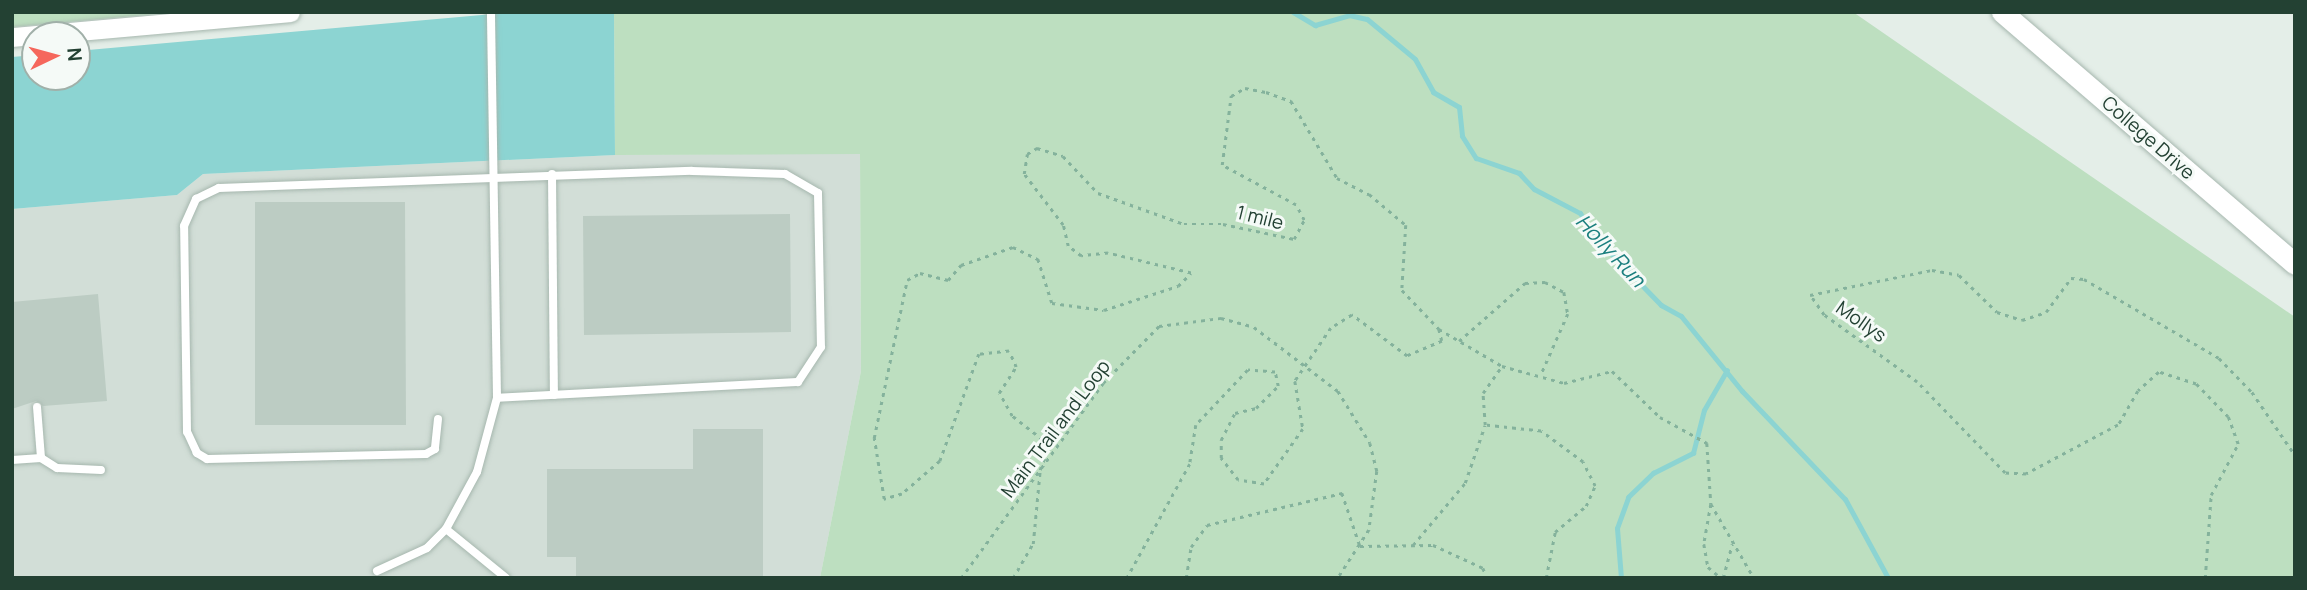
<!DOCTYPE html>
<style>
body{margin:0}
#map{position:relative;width:2307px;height:590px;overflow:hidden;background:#e4eee8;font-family:Manrope,sans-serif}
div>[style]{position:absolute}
.built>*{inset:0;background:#d2ded7}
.green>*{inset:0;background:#bddfc0}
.water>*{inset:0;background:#8cd4d2}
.stream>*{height:5px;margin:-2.5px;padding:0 2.5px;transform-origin:2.5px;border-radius:2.5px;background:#8cd4d2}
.building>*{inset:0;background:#bcccc3}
.path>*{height:2.5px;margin-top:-1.25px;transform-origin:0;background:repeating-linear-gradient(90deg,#84b29c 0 3.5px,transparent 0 8.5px)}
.roads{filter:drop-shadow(0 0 2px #a6b7ae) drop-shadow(0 0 2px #a6b7ae)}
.service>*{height:8px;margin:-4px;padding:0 4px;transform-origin:4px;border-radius:4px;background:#fff}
.tertiary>*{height:19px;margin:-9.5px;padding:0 9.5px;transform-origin:9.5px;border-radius:9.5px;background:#fff}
.secondary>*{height:21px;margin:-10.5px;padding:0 10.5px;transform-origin:10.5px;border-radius:10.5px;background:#fff}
span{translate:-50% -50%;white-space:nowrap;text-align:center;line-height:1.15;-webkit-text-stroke:6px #f5faf7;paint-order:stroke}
.street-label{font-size:19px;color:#234133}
.water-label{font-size:21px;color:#1b7f7e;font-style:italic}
.frame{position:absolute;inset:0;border:14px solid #234133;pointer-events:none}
.north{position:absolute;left:21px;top:21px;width:70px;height:70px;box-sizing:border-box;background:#f5faf7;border:2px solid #a1b0a9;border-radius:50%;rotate:85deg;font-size:19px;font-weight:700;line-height:28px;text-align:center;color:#234133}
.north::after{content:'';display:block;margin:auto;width:24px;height:32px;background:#f5675c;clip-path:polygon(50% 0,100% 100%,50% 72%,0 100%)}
</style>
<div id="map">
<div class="built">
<i style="clip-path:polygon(860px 153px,861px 371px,820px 578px,12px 578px,12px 209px,177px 195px,203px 174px,615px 155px)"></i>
</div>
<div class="green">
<i style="clip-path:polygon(12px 12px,178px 12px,12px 27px)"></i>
<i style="clip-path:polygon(614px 12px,1853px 12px,2295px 317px,2295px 578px,820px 578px,861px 371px,860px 154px,615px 155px)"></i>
</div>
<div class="water">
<i style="clip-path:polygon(516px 12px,614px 12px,615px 155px,203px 174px,177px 195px,12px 209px,12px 57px,35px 55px,35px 77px,77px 77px,77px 51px)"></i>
</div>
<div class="stream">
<i style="left:1293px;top:12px;width:26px;rotate:31deg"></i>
<i style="left:1315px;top:25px;width:35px;rotate:-16deg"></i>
<i style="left:1349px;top:15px;width:18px;rotate:13deg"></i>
<i style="left:1367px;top:19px;width:62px;rotate:39.8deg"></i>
<i style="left:1415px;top:59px;width:38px;rotate:61deg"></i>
<i style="left:1433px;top:92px;width:30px;rotate:30deg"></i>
<i style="left:1459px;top:107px;width:29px;rotate:84deg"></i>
<i style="left:1462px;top:136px;width:26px;rotate:58deg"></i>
<i style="left:1476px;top:158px;width:46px;rotate:19.2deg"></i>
<i style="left:1519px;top:173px;width:22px;rotate:47deg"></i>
<i style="left:1534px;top:189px;width:52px;rotate:27.6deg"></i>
<i style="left:1580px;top:213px;width:31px;rotate:57deg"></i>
<i style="left:1597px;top:239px;width:92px;rotate:45.9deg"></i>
<i style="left:1661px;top:305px;width:23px;rotate:29deg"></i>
<i style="left:1681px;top:316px;width:97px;rotate:50.9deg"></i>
<i style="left:1742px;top:391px;width:149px;rotate:46.4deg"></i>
<i style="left:1845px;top:499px;width:90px;rotate:61.4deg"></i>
<i style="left:1621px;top:578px;width:50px;rotate:-94.6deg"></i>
<i style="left:1617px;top:528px;width:33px;rotate:-70deg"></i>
<i style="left:1628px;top:497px;width:35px;rotate:-44deg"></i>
<i style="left:1653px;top:473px;width:45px;rotate:-26.6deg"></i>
<i style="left:1693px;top:453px;width:44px;rotate:-75.7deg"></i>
<i style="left:1704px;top:410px;width:46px;rotate:-60.1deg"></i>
</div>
<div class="building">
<i style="clip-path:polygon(255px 202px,405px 202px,406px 425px,255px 425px)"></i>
<i style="clip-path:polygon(790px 214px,791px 332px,584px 335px,583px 216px)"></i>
<i style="clip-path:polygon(98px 294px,107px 401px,43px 406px,36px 401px,12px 409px,12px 302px)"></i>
<i style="clip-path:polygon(693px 429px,763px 429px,763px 578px,576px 578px,576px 557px,547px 557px,547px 469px,693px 469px)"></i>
</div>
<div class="path">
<i style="left:1439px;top:329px;width:73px;rotate:30.4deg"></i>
<i style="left:1459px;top:341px;width:88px;rotate:-41.3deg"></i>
<i style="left:1525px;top:283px;width:20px;rotate:-3deg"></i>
<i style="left:1545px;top:282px;width:21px;rotate:28deg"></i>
<i style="left:1564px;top:292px;width:22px;rotate:80deg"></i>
<i style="left:1568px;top:314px;width:67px;rotate:113.9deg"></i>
<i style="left:1711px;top:504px;width:41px;rotate:99.9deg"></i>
<i style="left:1704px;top:544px;width:23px;rotate:80deg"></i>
<i style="left:1708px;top:567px;width:17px;rotate:40deg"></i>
<i style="left:1413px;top:545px;width:81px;rotate:-50deg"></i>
<i style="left:1465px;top:483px;width:61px;rotate:-71deg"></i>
<i style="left:961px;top:578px;width:241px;rotate:-53.9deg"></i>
<i style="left:1103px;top:383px;width:80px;rotate:-45.5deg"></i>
<i style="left:1159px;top:326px;width:63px;rotate:-7.4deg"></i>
<i style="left:1221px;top:318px;width:34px;rotate:15deg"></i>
<i style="left:1254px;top:327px;width:106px;rotate:37.3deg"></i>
<i style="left:1338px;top:391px;width:61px;rotate:58.4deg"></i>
<i style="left:1370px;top:443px;width:29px;rotate:76deg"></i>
<i style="left:1377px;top:471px;width:60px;rotate:97.7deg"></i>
<i style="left:1369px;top:530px;width:57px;rotate:122.9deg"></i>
<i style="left:1013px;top:578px;width:39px;rotate:-60deg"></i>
<i style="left:1033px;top:544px;width:74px;rotate:-84.6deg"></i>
<i style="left:1040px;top:470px;width:27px;rotate:-70deg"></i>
<i style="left:1049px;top:445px;width:47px;rotate:-141.9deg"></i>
<i style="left:1012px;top:416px;width:26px;rotate:-119deg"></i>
<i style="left:999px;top:393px;width:31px;rotate:-57deg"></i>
<i style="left:1016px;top:367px;width:17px;rotate:-114deg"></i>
<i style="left:1009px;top:351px;width:30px;rotate:174deg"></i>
<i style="left:979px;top:354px;width:114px;rotate:110deg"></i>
<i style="left:940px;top:461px;width:50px;rotate:139deg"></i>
<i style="left:902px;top:494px;width:19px;rotate:164deg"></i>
<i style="left:884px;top:499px;width:62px;rotate:-99.3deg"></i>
<i style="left:874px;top:438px;width:161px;rotate:-78.2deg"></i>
<i style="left:907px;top:280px;width:15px;rotate:-28deg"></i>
<i style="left:920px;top:273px;width:29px;rotate:14deg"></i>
<i style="left:948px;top:280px;width:20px;rotate:-49deg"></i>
<i style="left:961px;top:265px;width:55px;rotate:-19.1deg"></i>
<i style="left:1013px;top:247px;width:28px;rotate:26deg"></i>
<i style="left:1038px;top:259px;width:46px;rotate:72.3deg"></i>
<i style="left:1052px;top:303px;width:52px;rotate:7.7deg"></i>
<i style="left:1104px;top:310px;width:78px;rotate:-18deg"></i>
<i style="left:1178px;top:286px;width:18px;rotate:-45deg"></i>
<i style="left:1191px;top:273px;width:85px;rotate:-166.5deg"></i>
<i style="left:1108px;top:253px;width:27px;rotate:174deg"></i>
<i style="left:1081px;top:256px;width:16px;rotate:-142deg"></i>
<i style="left:1068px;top:246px;width:22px;rotate:-103deg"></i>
<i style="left:1063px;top:225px;width:64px;rotate:-127.4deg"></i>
<i style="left:1024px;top:174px;width:20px;rotate:-81deg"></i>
<i style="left:1027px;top:154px;width:12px;rotate:-31deg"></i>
<i style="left:1037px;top:148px;width:27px;rotate:17deg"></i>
<i style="left:1063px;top:156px;width:51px;rotate:46.6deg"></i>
<i style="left:1098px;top:193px;width:91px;rotate:19.8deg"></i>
<i style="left:1184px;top:224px;width:39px"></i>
<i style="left:1223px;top:224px;width:73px;rotate:11.9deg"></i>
<i style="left:1294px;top:239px;width:21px;rotate:-62deg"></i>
<i style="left:1304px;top:220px;width:17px;rotate:-118deg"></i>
<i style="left:1296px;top:205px;width:84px;rotate:-151.6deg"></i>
<i style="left:1222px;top:165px;width:70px;rotate:-82.6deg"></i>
<i style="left:1231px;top:96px;width:16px;rotate:-30deg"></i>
<i style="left:1245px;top:88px;width:21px;rotate:11deg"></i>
<i style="left:1266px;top:92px;width:27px;rotate:20deg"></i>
<i style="left:1291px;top:101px;width:90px;rotate:59.1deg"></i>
<i style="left:1337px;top:178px;width:36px;rotate:27deg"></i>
<i style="left:1369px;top:194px;width:48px;rotate:40deg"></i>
<i style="left:1406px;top:225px;width:65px;rotate:93.5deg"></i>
<i style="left:1402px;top:290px;width:54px;rotate:46.5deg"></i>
<i style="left:1439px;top:329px;width:12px;rotate:76deg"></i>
<i style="left:1442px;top:341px;width:38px;rotate:157deg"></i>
<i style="left:1407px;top:356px;width:69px;rotate:-143.3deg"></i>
<i style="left:1352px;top:315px;width:25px;rotate:148deg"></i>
<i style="left:1331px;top:328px;width:64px;rotate:124.2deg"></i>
<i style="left:1295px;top:381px;width:49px;rotate:80.5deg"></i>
<i style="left:1303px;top:429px;width:67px;rotate:125.3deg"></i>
<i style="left:1264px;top:484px;width:26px;rotate:-171deg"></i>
<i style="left:1238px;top:480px;width:28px;rotate:-128deg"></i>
<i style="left:1221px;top:458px;width:18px;rotate:-90deg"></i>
<i style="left:1221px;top:440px;width:30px;rotate:-63deg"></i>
<i style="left:1235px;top:413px;width:22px;rotate:-13deg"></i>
<i style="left:1256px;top:408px;width:31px;rotate:-45deg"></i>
<i style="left:1278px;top:386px;width:14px;rotate:-102deg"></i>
<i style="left:1275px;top:372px;width:27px;rotate:-176deg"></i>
<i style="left:1248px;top:370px;width:76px;rotate:133.4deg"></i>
<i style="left:1196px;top:425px;width:39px;rotate:99deg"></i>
<i style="left:1190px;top:464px;width:130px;rotate:118.9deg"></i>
<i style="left:1186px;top:578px;width:31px;rotate:-81deg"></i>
<i style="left:1191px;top:547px;width:27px;rotate:-54deg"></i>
<i style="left:1207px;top:525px;width:139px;rotate:-13.3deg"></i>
<i style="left:1342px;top:493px;width:56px;rotate:71.2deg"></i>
<i style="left:1360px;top:546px;width:73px;rotate:-0.8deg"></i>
<i style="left:1433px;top:545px;width:55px;rotate:24.7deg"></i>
<i style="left:1483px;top:568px;width:11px;rotate:68deg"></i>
<i style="left:1546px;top:578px;width:47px;rotate:-78.9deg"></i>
<i style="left:1555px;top:532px;width:40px;rotate:-40deg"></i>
<i style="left:1586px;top:506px;width:22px;rotate:-66deg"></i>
<i style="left:1595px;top:486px;width:27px;rotate:-117deg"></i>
<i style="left:1583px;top:462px;width:52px;rotate:-143.6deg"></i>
<i style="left:1541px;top:431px;width:56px;rotate:-173.9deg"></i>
<i style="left:1485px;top:425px;width:32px;rotate:-94deg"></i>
<i style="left:1483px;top:393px;width:33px;rotate:-55deg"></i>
<i style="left:1502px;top:366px;width:64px;rotate:15.3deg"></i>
<i style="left:1564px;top:383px;width:49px;rotate:-14deg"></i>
<i style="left:1612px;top:371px;width:66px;rotate:43.8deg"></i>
<i style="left:1660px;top:417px;width:54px;rotate:29deg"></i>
<i style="left:1707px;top:443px;width:61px;rotate:86.2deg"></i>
<i style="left:1711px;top:504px;width:86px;rotate:59.8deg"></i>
<i style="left:1723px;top:578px;width:35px;rotate:-75deg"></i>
<i style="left:2205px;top:578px;width:83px;rotate:-85.9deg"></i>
<i style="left:2211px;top:495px;width:58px;rotate:-62.1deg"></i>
<i style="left:2238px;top:444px;width:29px;rotate:-110deg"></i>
<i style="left:2228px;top:417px;width:46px;rotate:-134.1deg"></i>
<i style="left:2196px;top:384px;width:39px;rotate:-162deg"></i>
<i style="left:2159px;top:372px;width:28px;rotate:138deg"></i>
<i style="left:2138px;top:391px;width:39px;rotate:120deg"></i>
<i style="left:2118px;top:425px;width:104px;rotate:152deg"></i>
<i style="left:2026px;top:474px;width:21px;rotate:-177deg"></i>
<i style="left:2005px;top:473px;width:127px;rotate:-134deg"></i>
<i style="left:1917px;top:382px;width:115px;rotate:-144.2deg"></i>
<i style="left:1824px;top:315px;width:24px;rotate:-125deg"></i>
<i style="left:1810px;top:295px;width:125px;rotate:-11.6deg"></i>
<i style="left:1932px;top:270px;width:27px;rotate:10deg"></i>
<i style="left:1959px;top:275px;width:53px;rotate:44.2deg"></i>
<i style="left:1997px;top:312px;width:26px;rotate:18deg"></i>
<i style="left:2022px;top:320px;width:25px;rotate:-18deg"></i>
<i style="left:2046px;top:312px;width:42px;rotate:-53.7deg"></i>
<i style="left:2071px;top:278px;width:13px;rotate:4deg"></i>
<i style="left:2084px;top:279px;width:156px;rotate:30.3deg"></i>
<i style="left:2219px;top:358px;width:47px;rotate:45.9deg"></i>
<i style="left:2252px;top:392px;width:76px;rotate:55.7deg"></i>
</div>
<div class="roads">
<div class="service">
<i style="left:552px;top:174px;width:221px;rotate:89.5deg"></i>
<i style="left:37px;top:407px;width:51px;rotate:85.5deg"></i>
<i style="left:438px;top:419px;width:30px;rotate:96deg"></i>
<i style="left:435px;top:449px;width:10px;rotate:151deg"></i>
<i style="left:426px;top:454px;width:219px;rotate:178.7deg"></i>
<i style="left:207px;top:459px;width:12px;rotate:-149deg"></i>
<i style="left:197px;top:453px;width:23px;rotate:-115deg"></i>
<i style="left:187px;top:432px;width:206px;rotate:-90.8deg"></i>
<i style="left:184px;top:226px;width:30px;rotate:-66deg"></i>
<i style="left:196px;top:199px;width:25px;rotate:-26deg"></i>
<i style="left:219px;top:188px;width:473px;rotate:-2.1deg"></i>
<i style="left:692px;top:171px;width:93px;rotate:1.8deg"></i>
<i style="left:785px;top:174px;width:38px;rotate:30deg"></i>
<i style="left:818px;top:193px;width:154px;rotate:88.9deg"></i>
<i style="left:821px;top:347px;width:42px;rotate:123.3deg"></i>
<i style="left:798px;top:382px;width:301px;rotate:177deg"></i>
<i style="left:12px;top:460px;width:29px;rotate:-4deg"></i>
<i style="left:41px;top:458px;width:19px;rotate:32deg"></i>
<i style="left:57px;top:468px;width:44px;rotate:2.6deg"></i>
<i style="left:446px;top:529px;width:77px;rotate:39.2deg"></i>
<i style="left:377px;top:571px;width:55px;rotate:-24.7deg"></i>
<i style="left:427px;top:548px;width:27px;rotate:-45deg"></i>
<i style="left:446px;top:529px;width:65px;rotate:-61.5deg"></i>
<i style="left:477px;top:472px;width:77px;rotate:-74.9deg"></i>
<i style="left:497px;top:398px;width:386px;rotate:-90.9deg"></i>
</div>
<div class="tertiary">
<i style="left:12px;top:37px;width:279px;rotate:-5.1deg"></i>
</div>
<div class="secondary">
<i style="left:2002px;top:12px;width:386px;rotate:40.7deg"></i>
</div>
</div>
<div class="street-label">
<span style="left:2148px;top:138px;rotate:41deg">College Drive</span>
<span style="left:1260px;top:218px;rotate:14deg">1 mile</span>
<span style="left:1861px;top:322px;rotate:35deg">Mollys</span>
<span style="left:1056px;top:429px;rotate:-53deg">Main Trail and Loop</span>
</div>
<div class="water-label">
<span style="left:1611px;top:250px;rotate:47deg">Holly Run</span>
</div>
<div class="frame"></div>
<div class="north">N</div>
</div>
